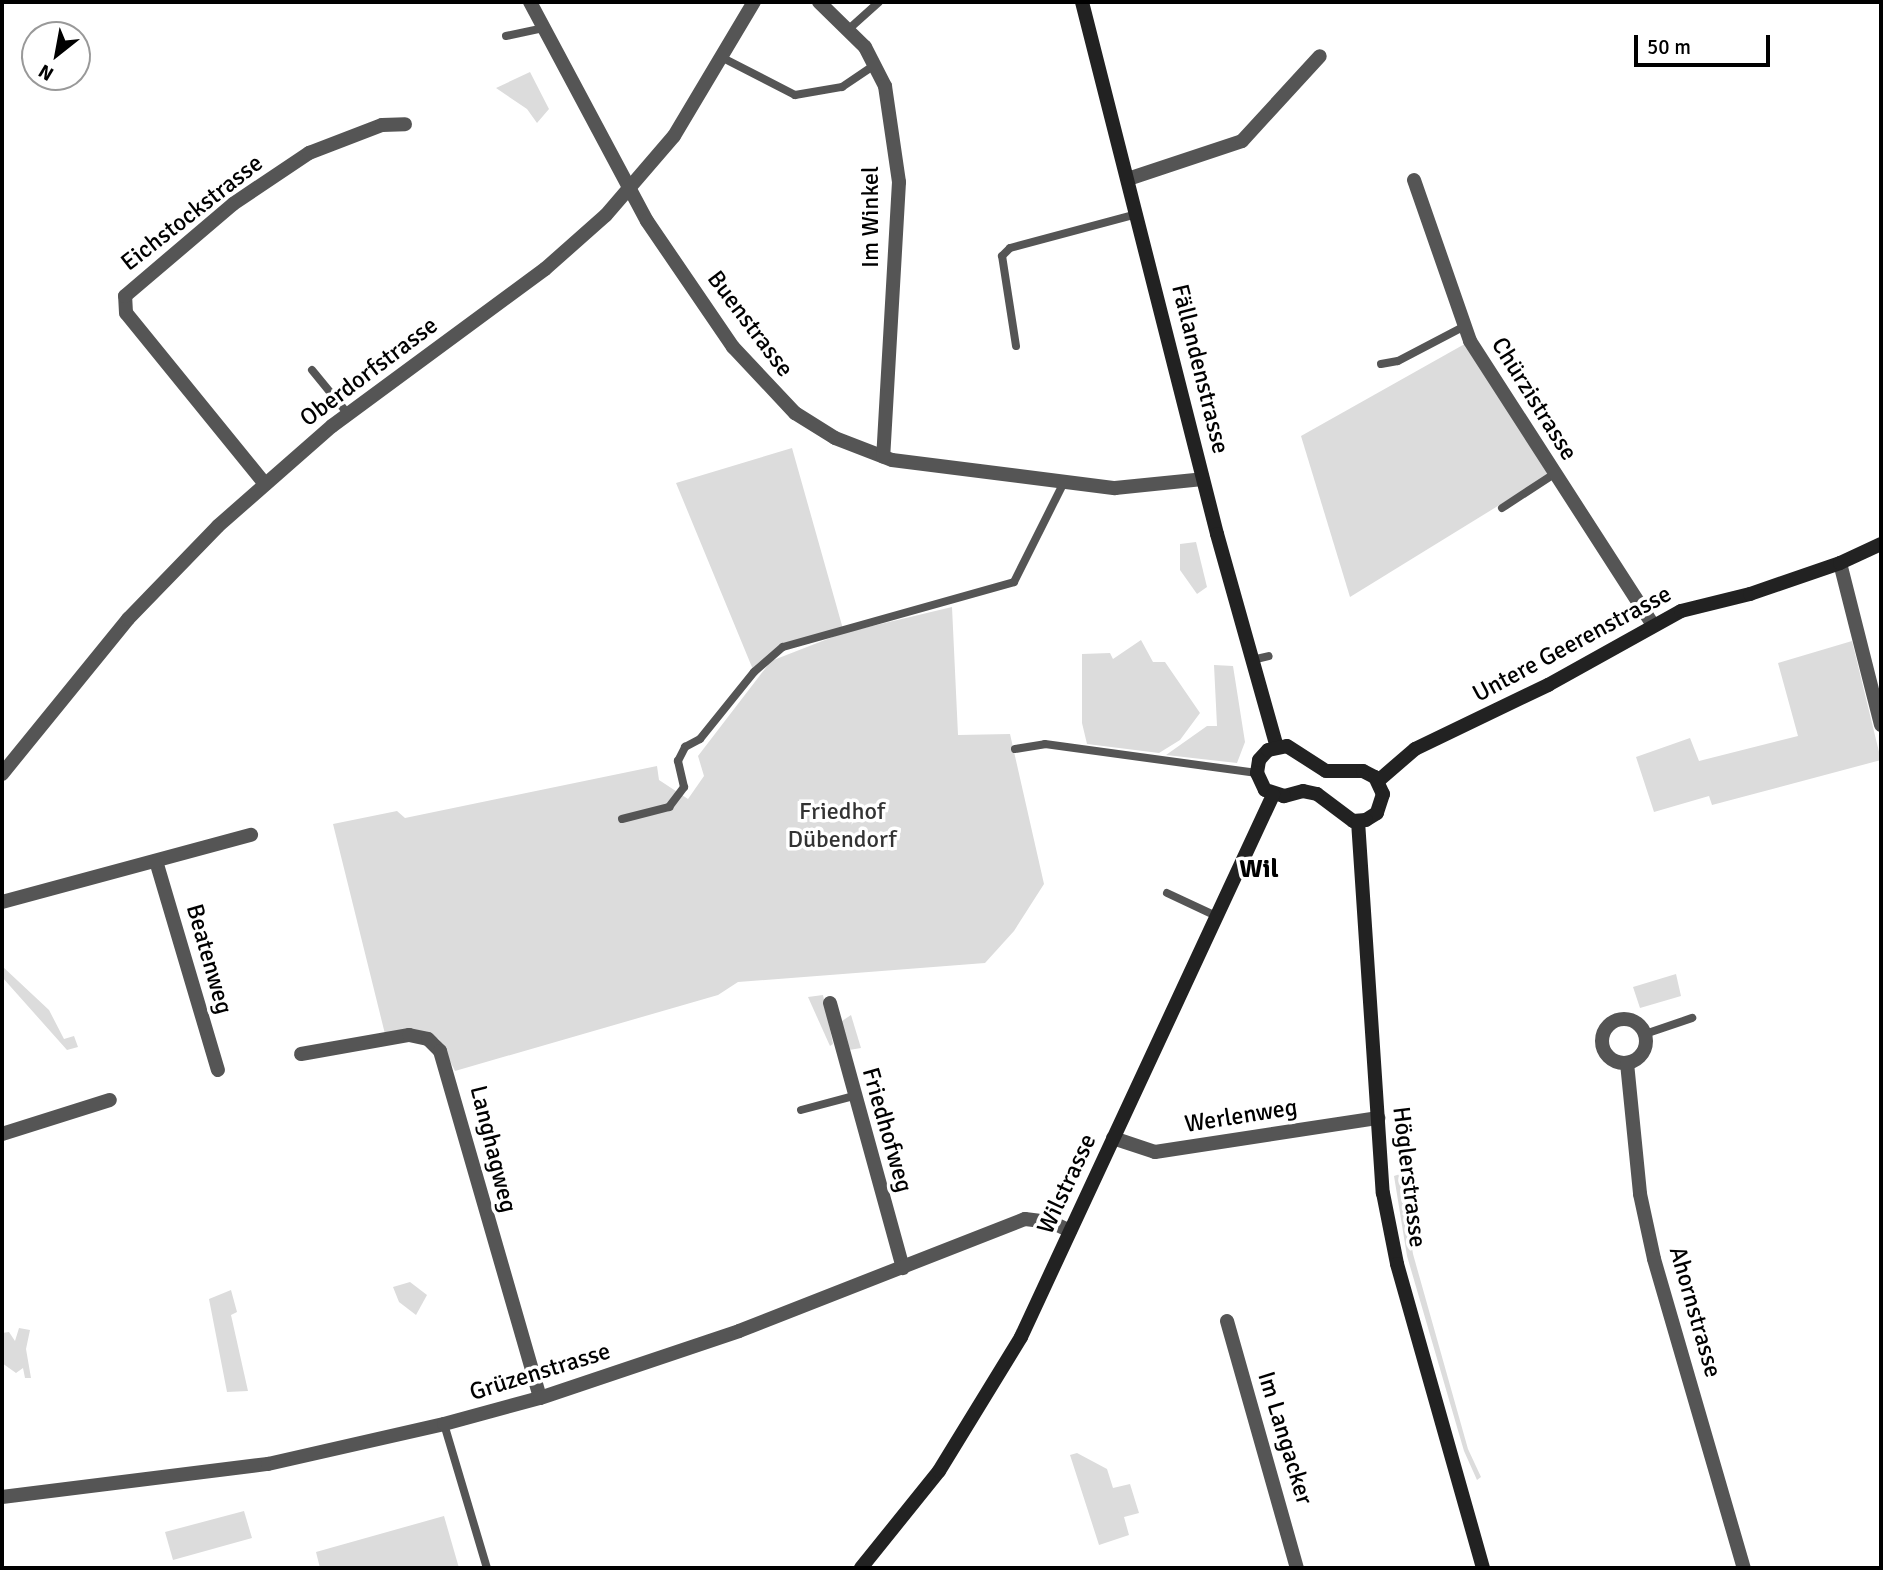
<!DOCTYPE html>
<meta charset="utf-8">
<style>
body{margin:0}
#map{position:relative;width:1883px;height:1570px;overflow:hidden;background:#fff;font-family:Signika,sans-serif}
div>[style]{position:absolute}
.green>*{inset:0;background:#dcdcdc}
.lane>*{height:8px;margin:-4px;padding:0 4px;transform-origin:4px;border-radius:4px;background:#555}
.street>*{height:14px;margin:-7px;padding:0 7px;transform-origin:7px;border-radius:7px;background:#555}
.street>.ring{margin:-7px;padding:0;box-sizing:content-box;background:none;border:14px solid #555;border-radius:50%}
.secondary>*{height:14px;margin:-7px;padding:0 7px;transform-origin:7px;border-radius:7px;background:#222}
span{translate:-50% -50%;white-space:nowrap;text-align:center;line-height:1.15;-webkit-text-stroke:7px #fff;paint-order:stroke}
.street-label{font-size:24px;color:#000}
.park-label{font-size:24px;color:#333}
.neighbourhood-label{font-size:26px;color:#000;font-weight:700}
.frame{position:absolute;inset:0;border:4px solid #000;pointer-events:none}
.north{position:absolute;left:21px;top:21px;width:70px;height:70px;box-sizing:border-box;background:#fff;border:2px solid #999;border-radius:50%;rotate:211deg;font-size:19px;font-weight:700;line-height:28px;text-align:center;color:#000}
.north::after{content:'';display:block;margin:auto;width:24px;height:32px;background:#000;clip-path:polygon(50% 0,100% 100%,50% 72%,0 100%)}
.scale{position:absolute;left:1634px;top:35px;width:136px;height:32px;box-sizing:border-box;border:4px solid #000;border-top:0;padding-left:9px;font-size:21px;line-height:24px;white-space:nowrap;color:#000;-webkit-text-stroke:5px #fff;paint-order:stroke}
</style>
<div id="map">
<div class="green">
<i style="clip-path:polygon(530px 72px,549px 109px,537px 123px,527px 109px,496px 88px)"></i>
<i style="clip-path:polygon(1470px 341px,1553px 472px,1350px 597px,1301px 436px)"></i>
<i style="clip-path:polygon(792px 448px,843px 629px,783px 647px,754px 672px,676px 483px)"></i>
<i style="clip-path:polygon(1196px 542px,1207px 587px,1197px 594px,1180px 570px,1180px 544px)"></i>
<i style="clip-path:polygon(952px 607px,958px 735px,1010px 734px,1044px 884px,1014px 931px,985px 963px,738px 982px,718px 995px,455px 1071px,439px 1039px,418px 1030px,385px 1034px,333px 824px,397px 811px,405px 818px,657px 766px,659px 780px,688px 799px,704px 776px,698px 756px,771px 661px,843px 633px)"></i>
<i style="clip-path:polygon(1141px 640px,1153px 662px,1165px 662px,1200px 713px,1180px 740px,1159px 753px,1087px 744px,1082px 723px,1082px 654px,1110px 653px,1113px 659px)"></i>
<i style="clip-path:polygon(1852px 641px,1881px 760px,1712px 805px,1709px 796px,1654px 812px,1636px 757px,1690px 738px,1699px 761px,1798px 736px,1778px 663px)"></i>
<i style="clip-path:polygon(1214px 665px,1233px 666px,1245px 742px,1237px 763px,1166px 755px,1207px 726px,1217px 726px)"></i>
<i style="clip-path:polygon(2px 966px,49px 1010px,64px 1039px,74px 1036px,78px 1047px,67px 1050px,2px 977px)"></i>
<i style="clip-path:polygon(1676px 974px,1681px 996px,1640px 1008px,1633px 987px)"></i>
<i style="clip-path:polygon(823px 995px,833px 1044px,830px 1046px,808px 997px)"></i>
<i style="clip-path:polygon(851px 1015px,861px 1048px,843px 1051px,842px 1021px)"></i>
<i style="clip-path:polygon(1400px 1174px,1413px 1254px,1468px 1449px,1481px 1477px,1477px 1480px,1464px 1451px,1407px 1256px,1394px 1176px)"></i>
<i style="clip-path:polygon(410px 1282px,427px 1295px,416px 1315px,399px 1302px,393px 1287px)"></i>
<i style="clip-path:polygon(231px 1290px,237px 1312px,231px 1315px,248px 1391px,227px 1392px,209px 1299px)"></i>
<i style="clip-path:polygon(19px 1328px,30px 1330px,26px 1349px,31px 1378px,25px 1378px,23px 1368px,16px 1373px,2px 1363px,2px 1333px,9px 1332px,15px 1341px)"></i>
<i style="clip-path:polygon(1077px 1453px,1107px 1469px,1113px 1488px,1130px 1484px,1139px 1513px,1124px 1517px,1129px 1535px,1099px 1545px,1070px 1455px)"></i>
<i style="clip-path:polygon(244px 1511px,252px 1538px,173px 1560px,165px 1532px)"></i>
<i style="clip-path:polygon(444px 1516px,459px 1568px,320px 1568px,316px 1552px)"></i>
</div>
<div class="lane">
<i style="left:850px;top:28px;width:39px;rotate:-42deg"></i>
<i style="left:506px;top:36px;width:38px;rotate:-12deg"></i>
<i style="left:723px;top:58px;width:81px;rotate:27.2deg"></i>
<i style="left:795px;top:95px;width:48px;rotate:-9.7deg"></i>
<i style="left:842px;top:87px;width:40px;rotate:-34deg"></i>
<i style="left:1016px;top:346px;width:91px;rotate:-98.8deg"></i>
<i style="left:1002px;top:256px;width:11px;rotate:-45deg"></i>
<i style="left:1010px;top:248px;width:131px;rotate:-15deg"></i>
<i style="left:1381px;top:364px;width:17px;rotate:-10deg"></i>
<i style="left:1398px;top:361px;width:76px;rotate:-27.6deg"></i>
<i style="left:312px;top:370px;width:57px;rotate:50.7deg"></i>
<i style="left:1502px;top:508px;width:62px;rotate:-33.2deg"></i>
<i style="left:1252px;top:660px;width:17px;rotate:-13deg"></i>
<i style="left:1015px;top:749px;width:30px;rotate:-9deg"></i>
<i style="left:1045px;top:744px;width:214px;rotate:7.8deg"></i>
<i style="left:622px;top:819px;width:49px;rotate:-14.3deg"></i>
<i style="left:669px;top:807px;width:25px;rotate:-53deg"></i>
<i style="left:684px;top:787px;width:27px;rotate:-103deg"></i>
<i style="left:678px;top:761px;width:16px;rotate:-63deg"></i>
<i style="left:685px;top:747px;width:17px;rotate:-28deg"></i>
<i style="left:700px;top:739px;width:86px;rotate:-51.1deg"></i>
<i style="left:754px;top:672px;width:38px;rotate:-41deg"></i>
<i style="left:783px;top:647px;width:240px;rotate:-15.7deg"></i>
<i style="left:1014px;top:582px;width:110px;rotate:-63.4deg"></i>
<i style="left:1167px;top:893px;width:54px;rotate:25.1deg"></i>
<i style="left:1645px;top:1034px;width:50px;rotate:-18.8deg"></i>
<i style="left:801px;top:1110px;width:55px;rotate:-14.8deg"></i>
<i style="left:444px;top:1424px;width:150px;rotate:73.4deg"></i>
</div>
<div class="street">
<i style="left:530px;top:2px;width:248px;rotate:61.9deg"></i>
<i style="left:647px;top:221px;width:153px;rotate:55.7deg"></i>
<i style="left:733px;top:347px;width:91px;rotate:46.8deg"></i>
<i style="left:795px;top:413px;width:47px;rotate:32deg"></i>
<i style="left:835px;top:438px;width:61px;rotate:21.1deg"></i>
<i style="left:892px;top:460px;width:225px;rotate:7.2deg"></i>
<i style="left:1115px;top:488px;width:88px;rotate:-5.8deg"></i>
<i style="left:819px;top:2px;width:64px;rotate:44.4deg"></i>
<i style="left:865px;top:47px;width:44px;rotate:62.9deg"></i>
<i style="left:885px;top:86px;width:97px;rotate:81.7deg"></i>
<i style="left:899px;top:182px;width:275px;rotate:93.3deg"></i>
<i style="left:1128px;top:179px;width:120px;rotate:-18.4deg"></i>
<i style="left:1242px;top:141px;width:115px;rotate:-47.5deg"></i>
<i style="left:1414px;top:180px;width:170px;rotate:70.8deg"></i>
<i style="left:1470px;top:341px;width:338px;rotate:57.2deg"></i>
<i style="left:265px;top:484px;width:220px;rotate:-129.1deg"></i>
<i style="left:126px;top:313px;width:17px;rotate:-93deg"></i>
<i style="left:125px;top:296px;width:142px;rotate:-40.4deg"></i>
<i style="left:233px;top:204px;width:92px;rotate:-33.9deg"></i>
<i style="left:309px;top:153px;width:78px;rotate:-21deg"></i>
<i style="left:382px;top:125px;width:23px;rotate:-2deg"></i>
<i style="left:1840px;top:563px;width:167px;rotate:75.8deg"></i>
<i style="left:2px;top:774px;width:200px;rotate:-50.9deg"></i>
<i style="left:128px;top:619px;width:129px;rotate:-45.9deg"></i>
<i style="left:218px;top:526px;width:152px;rotate:-41.3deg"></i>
<i style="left:332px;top:426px;width:265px;rotate:-36.4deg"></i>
<i style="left:545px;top:269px;width:81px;rotate:-41.5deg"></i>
<i style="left:606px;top:215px;width:104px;rotate:-49.3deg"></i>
<i style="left:674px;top:136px;width:156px;rotate:-59.2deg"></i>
<i style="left:156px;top:861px;width:218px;rotate:73.5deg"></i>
<i style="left:2px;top:902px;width:258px;rotate:-15.1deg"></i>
<i style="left:830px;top:1003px;width:275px;rotate:74.6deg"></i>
<i class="ring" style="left:1602px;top:1019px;width:30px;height:30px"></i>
<i style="left:301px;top:1054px;width:110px;rotate:-10deg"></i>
<i style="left:409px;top:1035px;width:19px;rotate:12deg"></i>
<i style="left:428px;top:1039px;width:17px;rotate:45deg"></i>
<i style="left:440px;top:1051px;width:361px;rotate:73.9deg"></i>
<i style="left:1627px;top:1063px;width:132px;rotate:84.3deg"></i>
<i style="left:1640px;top:1194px;width:66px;rotate:77.8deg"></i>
<i style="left:1654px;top:1259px;width:322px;rotate:73.8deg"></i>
<i style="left:2px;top:1134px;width:113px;rotate:-17.5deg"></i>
<i style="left:1113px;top:1138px;width:44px;rotate:18.4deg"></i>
<i style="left:1155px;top:1152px;width:226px;rotate:-8.7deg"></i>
<i style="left:1227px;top:1321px;width:257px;rotate:74.2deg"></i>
<i style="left:2px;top:1497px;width:268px;rotate:-7.1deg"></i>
<i style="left:268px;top:1464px;width:180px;rotate:-12.8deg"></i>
<i style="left:444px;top:1424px;width:99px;rotate:-15.2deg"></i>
<i style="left:540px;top:1398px;width:210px;rotate:-18.6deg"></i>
<i style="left:739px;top:1331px;width:307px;rotate:-21.4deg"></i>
<i style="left:1025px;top:1219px;width:26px;rotate:7deg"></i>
<i style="left:1051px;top:1222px;width:21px;rotate:25deg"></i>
</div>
<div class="secondary">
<i style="left:1082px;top:2px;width:549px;rotate:75.76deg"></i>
<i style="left:1217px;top:534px;width:221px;rotate:74.3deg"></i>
<i style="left:1287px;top:746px;width:46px;rotate:32.7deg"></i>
<i style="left:1326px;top:771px;width:37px"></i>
<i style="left:1363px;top:771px;width:13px;rotate:27deg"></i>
<i style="left:1375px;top:777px;width:19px;rotate:65deg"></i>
<i style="left:1383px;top:794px;width:20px;rotate:108deg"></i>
<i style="left:1377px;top:813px;width:13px;rotate:148deg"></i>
<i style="left:1366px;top:820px;width:13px;rotate:176deg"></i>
<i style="left:1353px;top:821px;width:45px;rotate:-143.1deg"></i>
<i style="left:1317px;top:794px;width:14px;rotate:-168deg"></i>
<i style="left:1303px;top:791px;width:20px;rotate:165deg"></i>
<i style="left:1284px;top:796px;width:20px;rotate:-162deg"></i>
<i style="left:1265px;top:790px;width:19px;rotate:-115deg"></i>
<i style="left:1257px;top:773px;width:13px;rotate:-81deg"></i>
<i style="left:1259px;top:760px;width:13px;rotate:-48deg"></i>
<i style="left:1268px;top:750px;width:19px;rotate:-12deg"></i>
<i style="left:1378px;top:781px;width:49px;rotate:-40.9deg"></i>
<i style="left:1415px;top:749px;width:148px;rotate:-25.7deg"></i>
<i style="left:1548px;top:685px;width:152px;rotate:-29.1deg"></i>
<i style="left:1681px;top:611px;width:71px;rotate:-13.8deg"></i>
<i style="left:1750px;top:594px;width:95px;rotate:-19deg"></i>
<i style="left:1840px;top:563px;width:45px;rotate:-24.9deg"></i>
<i style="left:1358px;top:821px;width:373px;rotate:86.2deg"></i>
<i style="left:1383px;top:1193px;width:72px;rotate:78.8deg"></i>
<i style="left:1397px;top:1264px;width:316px;rotate:74.2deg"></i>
<i style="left:861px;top:1568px;width:124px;rotate:-51.2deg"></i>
<i style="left:939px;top:1471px;width:157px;rotate:-58.5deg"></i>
<i style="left:1021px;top:1337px;width:598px;rotate:-65.06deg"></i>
</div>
<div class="street-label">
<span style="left:192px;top:213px;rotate:-38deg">Eichstockstrasse</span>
<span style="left:871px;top:217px;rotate:-90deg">Im Winkel</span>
<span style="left:750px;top:324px;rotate:53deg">Buenstrasse</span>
<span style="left:1200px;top:369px;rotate:76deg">Fällandenstrasse</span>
<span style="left:369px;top:372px;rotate:-37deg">Oberdorfstrasse</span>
<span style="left:1534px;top:399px;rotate:58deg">Chürzistrasse</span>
<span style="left:1572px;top:644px;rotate:-28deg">Untere Geerenstrasse</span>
<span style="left:209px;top:959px;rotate:74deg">Beatenweg</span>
<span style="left:1241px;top:1116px;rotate:-9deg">Werlenweg</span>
<span style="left:887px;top:1130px;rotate:74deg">Friedhofweg</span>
<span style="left:493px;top:1149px;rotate:76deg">Langhagweg</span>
<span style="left:1409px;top:1177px;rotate:83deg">Höglerstrasse</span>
<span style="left:1067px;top:1184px;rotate:-65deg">Wilstrasse</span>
<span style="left:1695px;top:1312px;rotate:74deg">Ahornstrasse</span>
<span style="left:540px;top:1372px;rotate:-17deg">Grüzenstrasse</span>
<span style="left:1285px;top:1438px;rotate:73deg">Im Langacker</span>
</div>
<div class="park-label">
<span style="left:842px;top:826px">Friedhof<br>Dübendorf</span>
</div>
<div class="neighbourhood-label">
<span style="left:1259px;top:870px">Wil</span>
</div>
<div class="frame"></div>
<div class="north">N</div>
<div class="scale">50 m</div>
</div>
